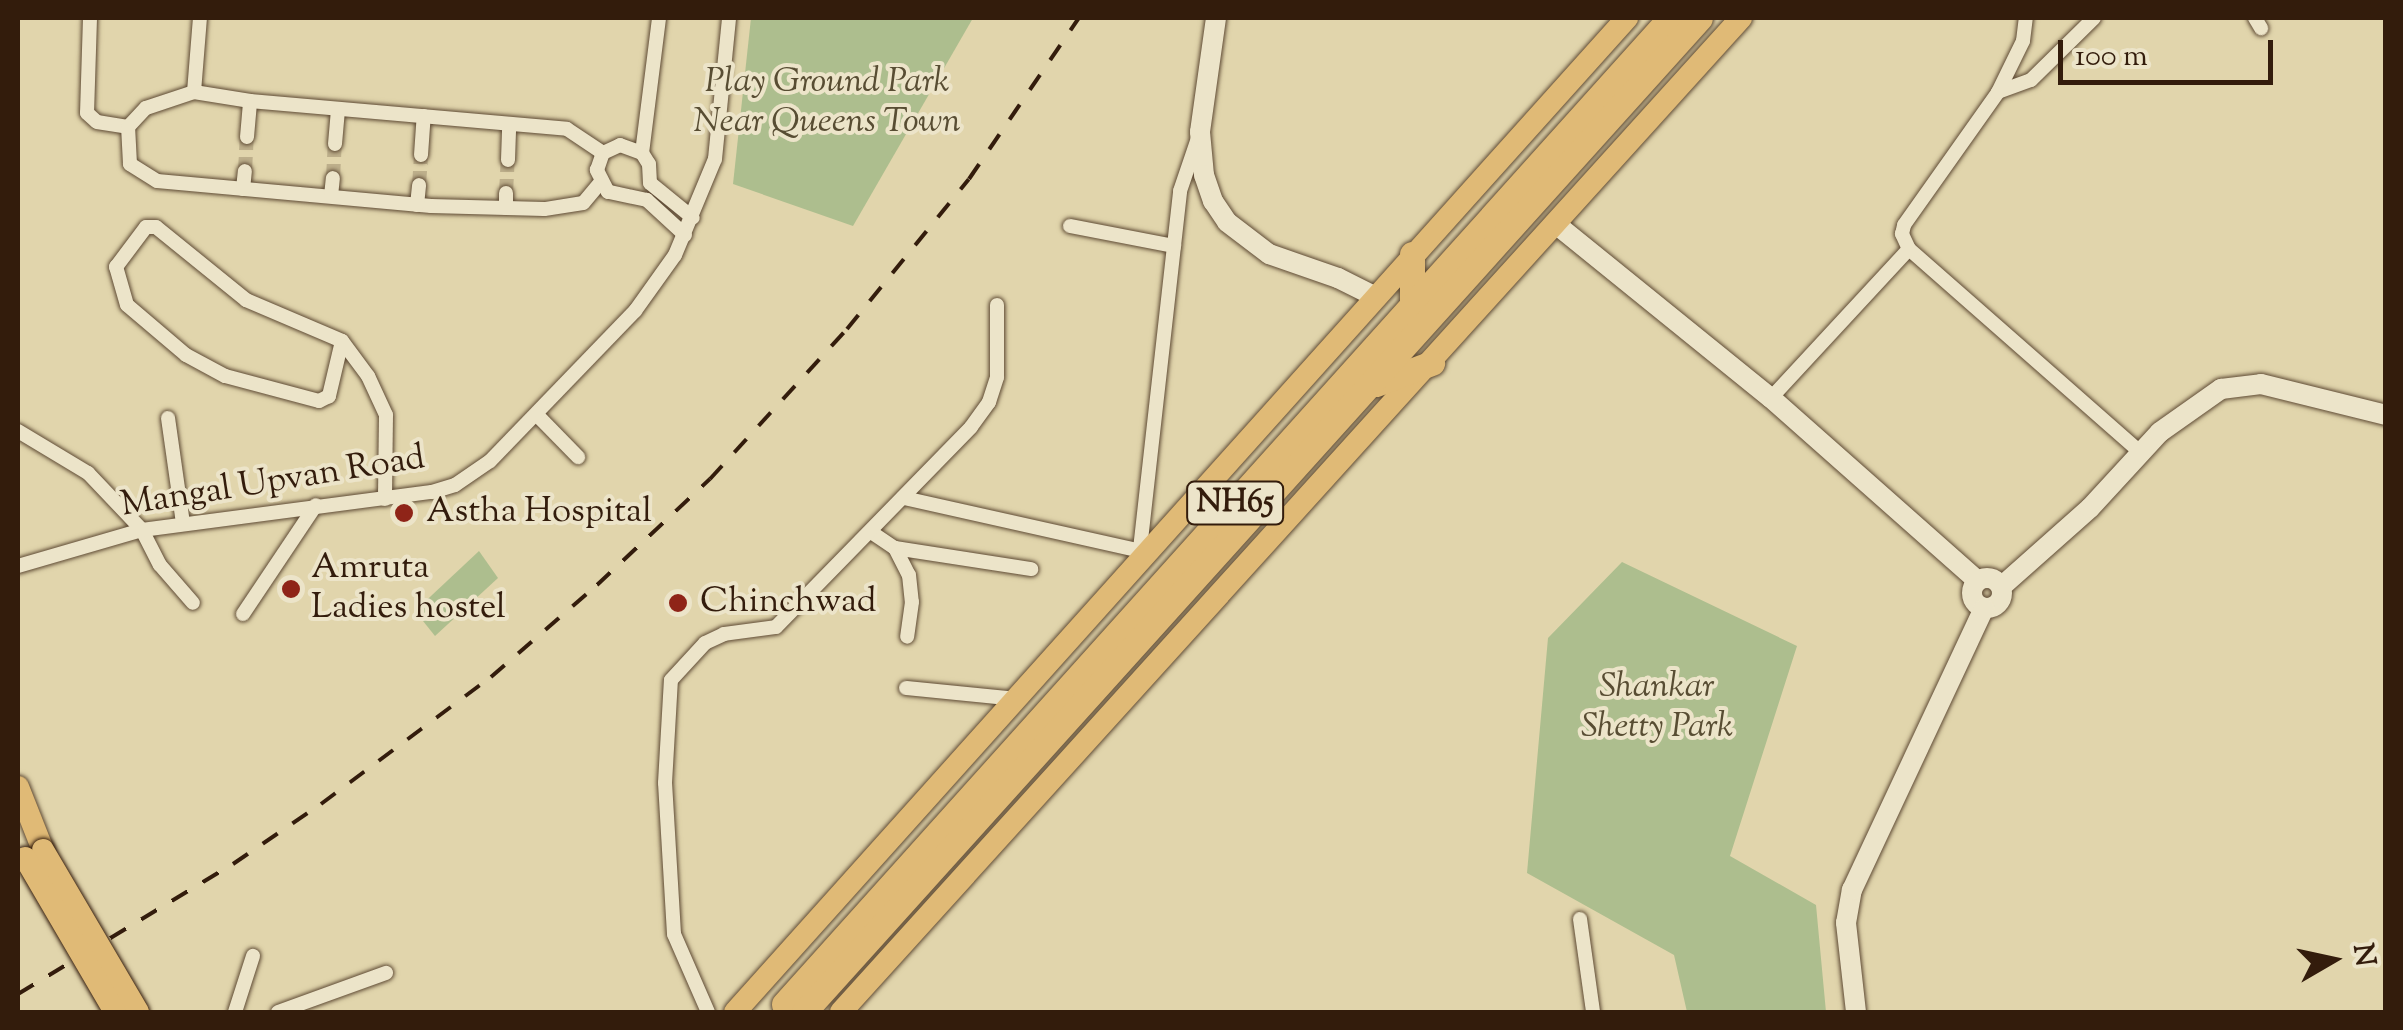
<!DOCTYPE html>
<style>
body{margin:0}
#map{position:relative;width:2403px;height:1030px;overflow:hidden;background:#e1d5ac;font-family:"Sorts Mill Goudy",serif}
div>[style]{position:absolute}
.green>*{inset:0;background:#adbe8e}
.street-tunnel>*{height:14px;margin-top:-7px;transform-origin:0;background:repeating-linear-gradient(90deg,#beb08c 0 14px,transparent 0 21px)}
.roads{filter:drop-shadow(0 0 2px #5e4a34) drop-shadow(0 0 2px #5e4a34)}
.street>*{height:14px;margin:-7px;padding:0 7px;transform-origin:7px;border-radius:7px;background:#ece4c9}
.secondary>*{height:20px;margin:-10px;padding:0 10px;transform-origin:10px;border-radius:10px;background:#ece4c9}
.secondary>.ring{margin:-10px;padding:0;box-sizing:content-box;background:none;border:20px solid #ece4c9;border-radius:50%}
.primary>*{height:22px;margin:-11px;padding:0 11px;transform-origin:11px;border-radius:11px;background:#e0ba76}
.highway>*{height:25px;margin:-12.5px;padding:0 12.5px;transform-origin:12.5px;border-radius:12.5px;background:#e0ba76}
.rail>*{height:4px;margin-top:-2px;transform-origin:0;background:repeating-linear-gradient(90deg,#331c0c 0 18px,transparent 0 36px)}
.bridges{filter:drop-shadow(0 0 2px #331c0c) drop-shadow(0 0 2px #331c0c)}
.primary-bridge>*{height:22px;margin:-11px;padding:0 11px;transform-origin:11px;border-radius:11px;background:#e0ba76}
.dots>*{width:28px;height:28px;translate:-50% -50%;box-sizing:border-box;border:5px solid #ece4c9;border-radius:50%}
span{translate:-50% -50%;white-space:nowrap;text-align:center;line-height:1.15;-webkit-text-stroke:8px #ece4c9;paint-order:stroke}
.shield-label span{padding:2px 8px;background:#ece4c9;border:2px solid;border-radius:8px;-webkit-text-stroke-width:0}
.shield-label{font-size:32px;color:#331c0c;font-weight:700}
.park-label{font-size:35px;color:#584d33;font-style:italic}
.street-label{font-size:35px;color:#331c0c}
.poi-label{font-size:35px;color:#331c0c}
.left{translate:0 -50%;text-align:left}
.frame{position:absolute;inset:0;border:20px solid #331c0c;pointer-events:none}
.north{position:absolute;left:2283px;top:910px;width:100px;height:100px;-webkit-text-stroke:8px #ece4c9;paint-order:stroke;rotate:81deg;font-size:28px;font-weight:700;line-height:40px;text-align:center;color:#331c0c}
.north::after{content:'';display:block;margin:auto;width:35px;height:45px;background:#331c0c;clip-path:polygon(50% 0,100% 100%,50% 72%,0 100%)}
.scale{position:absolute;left:2058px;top:40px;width:215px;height:45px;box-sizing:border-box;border:5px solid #331c0c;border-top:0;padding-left:12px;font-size:30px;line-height:35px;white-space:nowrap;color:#331c0c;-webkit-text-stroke:8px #ece4c9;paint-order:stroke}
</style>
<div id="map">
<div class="green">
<i style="clip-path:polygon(751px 18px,973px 18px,853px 226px,733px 184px)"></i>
<i style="clip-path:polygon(479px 551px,498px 578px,435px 636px,415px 611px)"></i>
<i style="clip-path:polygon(1622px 562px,1797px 646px,1730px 856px,1816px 905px,1826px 1012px,1687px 1012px,1674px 955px,1527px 873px,1548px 638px)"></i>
</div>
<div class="street-tunnel">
<i style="left:245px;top:171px;width:34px;rotate:-87deg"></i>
<i style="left:333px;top:178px;width:34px;rotate:-87deg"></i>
<i style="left:419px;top:185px;width:30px;rotate:-86deg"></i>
<i style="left:506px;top:193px;width:33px;rotate:-87deg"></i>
</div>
<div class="roads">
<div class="street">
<i style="left:90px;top:18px;width:95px;rotate:91.8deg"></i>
<i style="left:87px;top:113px;width:13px;rotate:42deg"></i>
<i style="left:97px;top:122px;width:31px;rotate:9deg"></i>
<i style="left:2255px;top:18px;width:12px;rotate:59deg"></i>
<i style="left:194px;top:92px;width:74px;rotate:-85.4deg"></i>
<i style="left:1998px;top:92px;width:35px;rotate:-20deg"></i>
<i style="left:2031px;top:80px;width:88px;rotate:-44.5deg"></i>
<i style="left:247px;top:137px;width:36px;rotate:-85deg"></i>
<i style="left:335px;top:144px;width:35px;rotate:-85deg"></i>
<i style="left:642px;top:153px;width:136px;rotate:-82.8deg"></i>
<i style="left:421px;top:155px;width:39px;rotate:-86deg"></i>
<i style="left:508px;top:160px;width:36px;rotate:-88deg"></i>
<i style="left:600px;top:183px;width:26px;rotate:130deg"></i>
<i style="left:583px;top:203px;width:39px;rotate:171deg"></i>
<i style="left:544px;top:209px;width:113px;rotate:-178.5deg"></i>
<i style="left:431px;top:206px;width:275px;rotate:-174.8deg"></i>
<i style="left:157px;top:181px;width:32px;rotate:-148deg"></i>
<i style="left:130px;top:164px;width:37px;rotate:-93deg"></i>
<i style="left:128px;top:127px;width:26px;rotate:-47deg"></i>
<i style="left:146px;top:108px;width:51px;rotate:-18.4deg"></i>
<i style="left:194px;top:92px;width:57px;rotate:9.1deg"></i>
<i style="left:250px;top:101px;width:318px;rotate:5deg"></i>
<i style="left:567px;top:129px;width:43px;rotate:33.7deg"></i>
<i style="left:243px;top:189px;width:18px;rotate:-84deg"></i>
<i style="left:331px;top:196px;width:18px;rotate:-84deg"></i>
<i style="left:417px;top:205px;width:20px;rotate:-84deg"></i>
<i style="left:506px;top:208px;width:15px;rotate:-90deg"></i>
<i style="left:1070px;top:226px;width:106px;rotate:10.9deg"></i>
<i style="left:685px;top:235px;width:52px;rotate:-137.4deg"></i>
<i style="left:647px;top:200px;width:40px;rotate:-168deg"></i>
<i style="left:608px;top:192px;width:25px;rotate:-117deg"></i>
<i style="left:597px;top:170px;width:18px;rotate:-71deg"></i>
<i style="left:603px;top:153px;width:19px;rotate:-25deg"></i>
<i style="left:620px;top:145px;width:23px;rotate:20deg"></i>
<i style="left:642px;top:153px;width:13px;rotate:58deg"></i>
<i style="left:649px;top:164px;width:19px;rotate:87deg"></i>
<i style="left:650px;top:183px;width:55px;rotate:39.1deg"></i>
<i style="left:1909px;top:249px;width:306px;rotate:41.3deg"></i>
<i style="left:342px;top:341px;width:57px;rotate:103.3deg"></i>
<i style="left:329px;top:396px;width:11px;rotate:153deg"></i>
<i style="left:319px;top:401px;width:97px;rotate:-165.1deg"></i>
<i style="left:225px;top:376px;width:44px;rotate:-151.7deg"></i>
<i style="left:186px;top:355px;width:77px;rotate:-139.7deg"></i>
<i style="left:127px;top:305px;width:40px;rotate:-106deg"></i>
<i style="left:116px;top:267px;width:50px;rotate:-53.1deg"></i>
<i style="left:146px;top:227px;width:10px"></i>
<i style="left:156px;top:227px;width:116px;rotate:39deg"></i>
<i style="left:246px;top:300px;width:104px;rotate:23.1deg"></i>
<i style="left:342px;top:341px;width:44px;rotate:53.4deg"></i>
<i style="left:368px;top:376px;width:43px;rotate:65.2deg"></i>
<i style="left:386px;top:415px;width:84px;rotate:90.7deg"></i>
<i style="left:1771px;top:398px;width:203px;rotate:-47.2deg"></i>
<i style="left:1909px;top:249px;width:17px;rotate:-115deg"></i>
<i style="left:1902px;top:234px;width:9px;rotate:-77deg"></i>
<i style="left:1904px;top:225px;width:163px;rotate:-54.7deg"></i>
<i style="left:1998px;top:92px;width:57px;rotate:-63.9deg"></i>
<i style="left:2023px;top:41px;width:23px;rotate:-83deg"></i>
<i style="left:537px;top:415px;width:59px;rotate:45.7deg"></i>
<i style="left:168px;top:418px;width:107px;rotate:81.9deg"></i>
<i style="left:18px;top:431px;width:82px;rotate:31deg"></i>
<i style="left:88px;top:473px;width:79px;rotate:46.5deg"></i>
<i style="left:142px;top:530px;width:39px;rotate:63deg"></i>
<i style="left:160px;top:565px;width:50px;rotate:49deg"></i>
<i style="left:904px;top:498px;width:239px;rotate:12.6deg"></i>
<i style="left:871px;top:532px;width:29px;rotate:34deg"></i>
<i style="left:895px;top:548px;width:30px;rotate:63deg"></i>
<i style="left:909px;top:575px;width:27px;rotate:84deg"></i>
<i style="left:912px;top:602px;width:35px;rotate:98deg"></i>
<i style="left:895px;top:548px;width:138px;rotate:8.8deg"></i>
<i style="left:1139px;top:558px;width:369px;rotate:-83.6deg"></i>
<i style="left:1180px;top:191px;width:56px;rotate:-71.2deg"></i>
<i style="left:18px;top:566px;width:129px;rotate:-16.2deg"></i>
<i style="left:142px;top:530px;width:292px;rotate:-7.5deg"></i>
<i style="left:432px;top:492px;width:24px;rotate:-17deg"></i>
<i style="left:455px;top:485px;width:42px;rotate:-34.4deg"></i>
<i style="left:490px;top:461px;width:209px;rotate:-46deg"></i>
<i style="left:635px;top:311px;width:69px;rotate:-54.5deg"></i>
<i style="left:675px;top:255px;width:104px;rotate:-67.4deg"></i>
<i style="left:715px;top:159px;width:142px;rotate:-84.3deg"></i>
<i style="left:243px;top:614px;width:131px;rotate:-56.2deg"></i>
<i style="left:906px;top:688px;width:112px;rotate:5.7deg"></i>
<i style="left:1580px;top:919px;width:94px;rotate:82deg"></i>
<i style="left:235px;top:1012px;width:59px;rotate:-72.2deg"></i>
<i style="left:278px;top:1012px;width:115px;rotate:-19.9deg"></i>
<i style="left:708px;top:1012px;width:85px;rotate:-113.6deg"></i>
<i style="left:674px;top:934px;width:151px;rotate:-93.4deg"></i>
<i style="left:665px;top:783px;width:103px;rotate:-86.7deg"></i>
<i style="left:671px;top:680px;width:50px;rotate:-47.4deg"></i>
<i style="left:705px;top:643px;width:21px;rotate:-25deg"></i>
<i style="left:724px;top:634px;width:52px;rotate:-7.7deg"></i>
<i style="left:776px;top:627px;width:279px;rotate:-45.7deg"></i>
<i style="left:971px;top:427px;width:31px;rotate:-54deg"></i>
<i style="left:989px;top:402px;width:26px;rotate:-72deg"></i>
<i style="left:997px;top:377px;width:72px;rotate:-90deg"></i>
</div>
<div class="secondary">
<i style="left:1216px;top:18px;width:115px;rotate:98deg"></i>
<i style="left:1200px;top:132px;width:43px;rotate:84.7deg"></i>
<i style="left:1204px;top:175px;width:28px;rotate:71deg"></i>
<i style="left:1213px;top:201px;width:25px;rotate:56deg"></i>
<i style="left:1227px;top:222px;width:53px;rotate:37.3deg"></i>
<i style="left:1269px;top:254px;width:73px;rotate:19.2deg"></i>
<i style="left:1338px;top:278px;width:40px;rotate:26.6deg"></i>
<i style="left:1557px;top:225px;width:275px;rotate:39deg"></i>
<i style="left:1771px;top:398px;width:275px;rotate:41.5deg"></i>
<i class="ring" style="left:1972px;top:578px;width:10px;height:10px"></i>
<i style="left:2001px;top:587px;width:119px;rotate:-41.6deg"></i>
<i style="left:2090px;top:508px;width:103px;rotate:-47.4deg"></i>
<i style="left:2160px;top:432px;width:75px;rotate:-35.2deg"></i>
<i style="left:2221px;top:389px;width:40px;rotate:-7.1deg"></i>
<i style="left:2261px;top:384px;width:129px;rotate:13.9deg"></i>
<i style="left:1856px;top:1012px;width:90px;rotate:-96.4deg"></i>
<i style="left:1846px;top:923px;width:34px;rotate:-80deg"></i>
<i style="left:1852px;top:890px;width:311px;rotate:-64.9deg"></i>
</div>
<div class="primary">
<i style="left:18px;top:787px;width:68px;rotate:68.4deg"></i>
<i style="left:735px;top:1012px;width:1336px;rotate:-48.1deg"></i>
<i style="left:841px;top:1012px;width:1341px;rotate:-47.84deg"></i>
</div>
<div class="highway">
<i style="left:1412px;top:307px;width:53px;rotate:-90deg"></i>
<i style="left:1376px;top:384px;width:60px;rotate:-20.6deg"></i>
<i style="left:784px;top:1004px;width:1326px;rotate:-48.06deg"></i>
<i style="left:804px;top:1012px;width:1338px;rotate:-47.97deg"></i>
</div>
</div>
<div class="rail">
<i style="left:18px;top:994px;width:251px;rotate:-31.2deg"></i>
<i style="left:233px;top:864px;width:107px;rotate:-34.3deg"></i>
<i style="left:321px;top:804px;width:212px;rotate:-36.8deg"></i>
<i style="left:491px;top:677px;width:140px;rotate:-41deg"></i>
<i style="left:597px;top:585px;width:155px;rotate:-43.2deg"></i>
<i style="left:710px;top:479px;width:203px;rotate:-47.6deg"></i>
<i style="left:847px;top:329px;width:193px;rotate:-50.9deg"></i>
<i style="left:969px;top:179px;width:195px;rotate:-55.7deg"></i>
</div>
<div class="bridges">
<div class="primary-bridge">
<i style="left:43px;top:850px;width:188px;rotate:59.6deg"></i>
<i style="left:25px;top:858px;width:178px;rotate:59.7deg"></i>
</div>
</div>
<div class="dots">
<i style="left:404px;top:513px;background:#8f2418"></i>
<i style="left:291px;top:589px;background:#8f2418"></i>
<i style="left:678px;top:603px;background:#8f2418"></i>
</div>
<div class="shield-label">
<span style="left:1235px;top:503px">NH65</span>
</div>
<div class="park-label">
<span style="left:827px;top:103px">Play Ground Park<br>Near Queens Town</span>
<span style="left:1657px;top:708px">Shankar<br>Shetty Park</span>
</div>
<div class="street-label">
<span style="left:273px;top:483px;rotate:-9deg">Mangal Upvan Road</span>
</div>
<div class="poi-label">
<span class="left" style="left:426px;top:513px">Astha Hospital</span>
<span class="left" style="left:311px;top:589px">Amruta<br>Ladies hostel</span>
<span class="left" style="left:700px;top:603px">Chinchwad</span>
</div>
<div class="frame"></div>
<div class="north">N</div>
<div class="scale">100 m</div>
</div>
